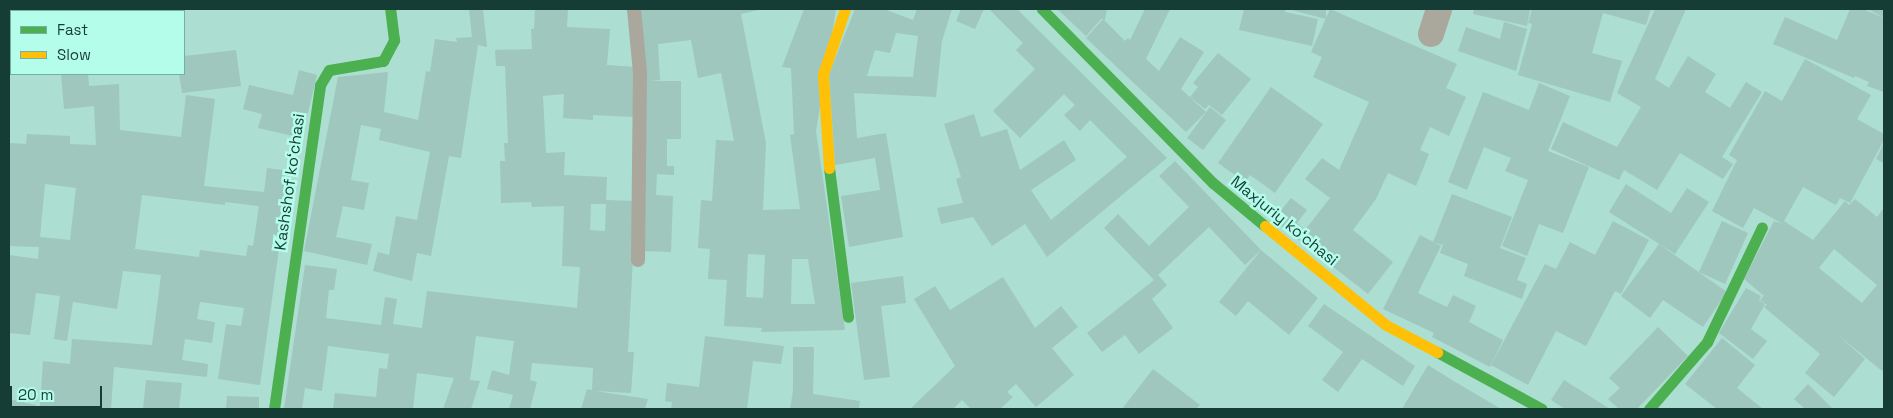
<!DOCTYPE html>
<meta charset="utf-8">
<style>
body{margin:0}
#map{position:relative;width:1893px;height:418px;overflow:hidden;background:#acded2;font-family:"Space Grotesk",sans-serif}
div>[style]{position:absolute}
.building>*{inset:0;background:#9fc7be}
.lane>*{height:14px;margin:-7px;padding:0 7px;transform-origin:7px;border-radius:7px;background:#aaa79c}
.street>*{height:26px;margin:-13px;padding:0 13px;transform-origin:13px;border-radius:13px;background:#aaa79c}
.fast>*{height:11px;margin:-5.5px;padding:0 5.5px;transform-origin:5.5px;border-radius:5.5px;background:#4caf50}
.slow>*{height:11px;margin:-5.5px;padding:0 5.5px;transform-origin:5.5px;border-radius:5.5px;background:#ffc107}
span{translate:-50% -50%;white-space:nowrap;text-align:center;line-height:1.15;-webkit-text-stroke:5px #b5fdeb;paint-order:stroke}
.street-label{font-size:16px;color:#153d35}
.frame{position:absolute;inset:0;border:10px solid #153d35;pointer-events:none}
.legend{position:absolute;left:10px;top:10px;width:175px;height:65px;box-sizing:border-box;background:#b5fdeb;border:1px solid #75b0a2;margin:0;padding:6px 9px;list-style:none;font-size:15px;color:#153d35}
.legend li{display:flex;align-items:center;gap:10px;height:25px}
.legend b{width:25px;border:1px solid #75b0a2}
.scale{position:absolute;left:10px;top:386px;width:92px;height:22px;box-sizing:border-box;border:2px solid #153d35;border-top:0;padding-left:6px;font-size:15px;line-height:18px;white-space:nowrap;color:#153d35;-webkit-text-stroke:4px #b5fdeb;paint-order:stroke}
</style>
<div id="map">
<div class="building">
<i style="clip-path:polygon(9px 9px,27px 9px,27px 11px,11px 11px,11px 40px,9px 40px)"></i>
<i style="clip-path:polygon(469px 9px,483px 9px,487px 47px,478px 45px,461px 158px,449px 156px,431px 256px,417px 253px,412px 281px,373px 271px,378px 252px,389px 255px,396px 216px,417px 220px,430px 152px,379px 140px,381px 129px,361px 125px,351px 180px,369px 183px,364px 210px,343px 206px,336px 237px,372px 244px,367px 265px,304px 251px,338px 77px,388px 72px,384px 112px,418px 120px,426px 71px,430px 72px,435px 39px,457px 42px,456px 38px,472px 37px)"></i>
<i style="clip-path:polygon(evenodd,535px 9px,568px 9px,567px 27px,610px 29px,607px 65px,637px 67px,634px 117px,593px 115px,593px 120px,563px 118px,564px 94px,543px 96px,546px 153px,565px 152px,564px 175px,607px 177px,606px 200px,636px 201px,628px 352px,634px 352px,631px 393px,595px 391px,648px 399px,645px 409px,581px 409px,587px 389px,592px 390px,593px 368px,532px 363px,530px 380px,537px 382px,530px 409px,509px 409px,513px 395px,487px 389px,492px 370px,509px 375px,514px 341px,476px 336px,470px 380px,480px 381px,471px 409px,443px 409px,454px 378px,417px 373px,413px 409px,333px 409px,335px 393px,376px 397px,379px 368px,387px 369px,389px 354px,328px 346px,322px 391px,305px 388px,302px 409px,284px 409px,305px 265px,337px 269px,334px 290px,329px 290px,326px 318px,381px 325px,385px 297px,397px 299px,393px 324px,422px 328px,427px 291px,577px 308px,580px 267px,562px 266px,564px 206px,532px 207px,531px 202px,501px 203px,500px 161px,505px 161px,504px 143px,508px 143px,505px 66px,496px 66px,495px 50px,532px 49px,531px 29px,534px 29px,535px 9px,591px 204px,606px 204px,605px 231px,590px 230px,591px 204px)"></i>
<i style="clip-path:polygon(evenodd,641px 9px,762px 9px,741px 14px,766px 143px,763px 210px,800px 209px,790px 135px,794px 134px,791px 68px,782px 67px,804px 9px,836px 9px,816px 131px,845px 330px,761px 332px,762px 328px,724px 326px,727px 280px,708px 279px,710px 249px,698px 248px,701px 200px,712px 201px,716px 140px,734px 141px,721px 73px,698px 78px,691px 40px,658px 44px,660px 80px,650px 81px,681px 81px,681px 139px,667px 139px,667px 166px,674px 166px,674px 175px,657px 174px,656px 195px,673px 196px,671px 252px,641px 251px,639px 11px,641px 9px,748px 254px,765px 255px,763px 298px,746px 297px,748px 254px,641px 9px,792px 259px,808px 259px,815px 304px,791px 304px,792px 259px)"></i>
<i style="clip-path:polygon(evenodd,855px 9px,884px 9px,913px 20px,917px 9px,952px 9px,942px 41px,936px 97px,854px 93px,857px 138px,886px 133px,903px 237px,849px 247px,841px 196px,880px 190px,875px 158px,835px 165px,829px 74px,855px 9px,896px 33px,918px 36px,913px 77px,867px 76px,875px 50px,890px 53px,896px 33px)"></i>
<i style="clip-path:polygon(961px 9px,984px 9px,975px 29px,956px 21px)"></i>
<i style="clip-path:polygon(989px 9px,1017px 9px,1167px 158px,1047px 257px,1025px 224px,992px 246px,973px 217px,941px 224px,937px 208px,963px 203px,956px 179px,961px 177px,944px 124px,974px 114px,981px 137px,1007px 129px,1020px 170px,1064px 140px,1076px 160px,1031px 190px,1051px 220px,1127px 157px,1090px 120px,1080px 131px,1064px 115px,1075px 105px,1064px 94px,1020px 138px,993px 111px,1035px 69px,1016px 50px,1023px 43px)"></i>
<i style="clip-path:polygon(1057px 9px,1107px 9px,1105px 20px,1103px 19px,1125px 41px,1128px 38px,1130px 40px,1145px 9px,1170px 9px,1146px 59px,1159px 71px,1180px 37px,1204px 52px,1181px 89px,1206px 112px,1186px 132px,1086px 38px,1103px 19px,1101px 19px,1086px 36px)"></i>
<i style="clip-path:polygon(1244px 9px,1286px 9px,1285px 12px,1318px 19px,1312px 46px,1239px 30px)"></i>
<i style="clip-path:polygon(1288px 9px,1326px 9px,1326px 19px)"></i>
<i style="clip-path:polygon(1330px 9px,1457px 64px,1446px 88px,1466px 97px,1449px 136px,1430px 127px,1420px 150px,1429px 154px,1416px 186px,1388px 173px,1376px 199px,1353px 230px,1393px 262px,1368px 294px,1273px 220px,1291px 198px,1307px 210px,1297px 223px,1305px 230px,1330px 198px,1305px 179px,1322px 158px,1339px 170px,1369px 102px,1313px 77px,1322px 57px,1311px 52px)"></i>
<i style="clip-path:polygon(1474px 9px,1530px 9px,1527px 26px,1473px 14px)"></i>
<i style="clip-path:polygon(1532px 9px,1651px 9px,1646px 25px,1603px 13px,1592px 53px,1622px 61px,1610px 102px,1518px 75px,1532px 24px,1528px 23px)"></i>
<i style="clip-path:polygon(1655px 9px,1686px 9px,1655px 79px,1669px 88px,1688px 56px,1716px 74px,1705px 92px,1730px 108px,1746px 82px,1762px 92px,1722px 157px,1733px 164px,1723px 179px,1680px 153px,1657px 190px,1624px 170px,1619px 180px,1551px 149px,1563px 122px,1617px 147px,1641px 107px,1617px 93px)"></i>
<i style="clip-path:polygon(1850px 9px,1863px 9px,1884px 18px,1884px 92px,1867px 86px,1869px 82px,1855px 76px,1854px 78px,1773px 44px,1785px 17px,1837px 40px)"></i>
<i style="clip-path:polygon(1868px 9px,1884px 9px,1884px 18px)"></i>
<i style="clip-path:polygon(1504px 22px,1527px 29px,1516px 71px,1458px 51px,1466px 27px,1500px 39px)"></i>
<i style="clip-path:polygon(236px 50px,241px 86px,182px 93px,179px 74px,184px 74px,184px 56px)"></i>
<i style="clip-path:polygon(1218px 53px,1251px 79px,1222px 115px,1209px 105px,1205px 109px,1190px 97px,1198px 87px,1193px 83px)"></i>
<i style="clip-path:polygon(evenodd,1805px 59px,1871px 95px,1857px 119px,1884px 134px,1884px 140px,1850px 203px,1840px 198px,1836px 205px,1803px 187px,1784px 221px,1813px 240px,1845px 201px,1849px 205px,1855px 199px,1877px 217px,1884px 208px,1884px 368px,1882px 371px,1837px 334px,1865px 359px,1834px 397px,1805px 373px,1820px 354px,1764px 307px,1767px 305px,1760px 300px,1764px 296px,1744px 279px,1774px 221px,1783px 224px,1754px 208px,1743px 228px,1712px 211px,1737px 160px,1729px 155px,1765px 91px,1782px 101px,1805px 59px,1834px 249px,1877px 285px,1862px 303px,1819px 268px,1834px 249px)"></i>
<i style="clip-path:polygon(299px 70px,317px 75px,302px 138px,258px 128px,262px 114px,243px 109px,249px 85px,293px 95px)"></i>
<i style="clip-path:polygon(evenodd,61px 74px,88px 74px,89px 86px,119px 84px,120px 130px,181px 137px,186px 95px,215px 99px,204px 186px,264px 192px,267px 168px,290px 171px,260px 385px,218px 379px,226px 324px,241px 326px,244px 308px,200px 302px,197px 319px,215px 322px,212px 343px,185px 339px,182px 360px,208px 364px,207px 377px,114px 367px,111px 409px,40px 406px,43px 361px,70px 364px,72px 339px,152px 345px,161px 275px,123px 271px,117px 309px,73px 302px,67px 341px,54px 339px,60px 296px,36px 293px,30px 335px,9px 333px,9px 255px,38px 259px,39px 247px,9px 246px,9px 143px,26px 144px,27px 134px,70px 136px,70px 144px,96px 145px,94px 106px,64px 109px,61px 74px,45px 184px,76px 188px,70px 240px,40px 237px,45px 184px,61px 74px,142px 195px,225px 205px,225px 202px,259px 206px,253px 246px,248px 245px,246px 256px,200px 250px,199px 257px,135px 249px,142px 195px)"></i>
<i style="clip-path:polygon(1539px 83px,1570px 96px,1548px 151px,1589px 167px,1563px 233px,1539px 224px,1527px 256px,1502px 246px,1528px 180px,1505px 171px,1511px 158px,1484px 147px,1467px 190px,1448px 182px,1483px 92px,1529px 110px)"></i>
<i style="clip-path:polygon(1271px 87px,1323px 124px,1275px 193px,1250px 175px,1245px 182px,1218px 163px)"></i>
<i style="clip-path:polygon(1210px 107px,1226px 120px,1203px 150px,1187px 138px)"></i>
<i style="clip-path:polygon(1884px 143px,1884px 163px,1876px 159px)"></i>
<i style="clip-path:polygon(1175px 161px,1261px 250px,1245px 265px,1209px 227px,1158px 275px,1167px 285px,1152px 299px,1173px 328px,1139px 354px,1125px 335px,1102px 352px,1087px 333px,1154px 280px,1104px 228px,1118px 214px,1149px 246px,1189px 207px,1159px 176px)"></i>
<i style="clip-path:polygon(1626px 184px,1671px 213px,1687px 188px,1709px 202px,1675px 254px,1609px 212px)"></i>
<i style="clip-path:polygon(1452px 194px,1512px 217px,1500px 248px,1526px 258px,1517px 280px,1527px 284px,1522px 299px,1464px 276px,1468px 264px,1440px 253px,1444px 242px,1442px 245px,1433px 242px)"></i>
<i style="clip-path:polygon(1613px 221px,1649px 240px,1621px 294px,1615px 291px,1586px 346px,1556px 331px,1528px 385px,1491px 365px,1545px 264px,1556px 269px,1570px 242px,1595px 255px)"></i>
<i style="clip-path:polygon(1722px 221px,1748px 233px,1725px 284px,1699px 272px)"></i>
<i style="clip-path:polygon(1420px 235px,1441px 246px,1418px 293px,1447px 307px,1453px 295px,1476px 306px,1469px 322px,1503px 340px,1490px 367px,1432px 337px,1434px 333px,1383px 309px)"></i>
<i style="clip-path:polygon(1659px 244px,1727px 292px,1703px 327px,1663px 300px,1650px 318px,1621px 296px)"></i>
<i style="clip-path:polygon(1261px 250px,1318px 298px,1289px 335px,1248px 301px,1236px 316px,1219px 302px)"></i>
<i style="clip-path:polygon(903px 276px,906px 303px,881px 306px,890px 377px,864px 380px,851px 283px)"></i>
<i style="clip-path:polygon(1003px 277px,1035px 328px,1061px 306px,1078px 327px,1052px 348px,1074px 375px,1036px 407px,1016px 384px,1007px 392px,1013px 397px,1000px 409px,971px 409px,962px 400px,953px 409px,910px 409px,955px 366px,914px 299px,935px 286px,950px 310px)"></i>
<i style="clip-path:polygon(1746px 288px,1761px 296px,1759px 300px,1765px 304px,1751px 329px,1767px 341px,1753px 359px,1719px 333px)"></i>
<i style="clip-path:polygon(1324px 304px,1415px 366px,1403px 386px,1362px 359px,1338px 392px,1322px 380px,1343px 352px,1308px 326px)"></i>
<i style="clip-path:polygon(1658px 327px,1688px 356px,1637px 409px,1619px 409px,1608px 399px,1620px 388px,1609px 378px)"></i>
<i style="clip-path:polygon(705px 336px,784px 346px,781px 364px,753px 361px,747px 409px,671px 409px,672px 402px,665px 401px,667px 383px,699px 387px)"></i>
<i style="clip-path:polygon(1722px 338px,1755px 365px,1737px 388px,1763px 409px,1717px 409px,1685px 384px)"></i>
<i style="clip-path:polygon(793px 347px,814px 347px,813px 394px,860px 401px,859px 408px,863px 409px,790px 409px,793px 391px)"></i>
<i style="clip-path:polygon(1428px 365px,1452px 380px,1501px 409px,1402px 409px)"></i>
<i style="clip-path:polygon(1153px 369px,1200px 405px,1196px 409px,1122px 409px)"></i>
<i style="clip-path:polygon(146px 380px,182px 383px,179px 409px,143px 409px)"></i>
<i style="clip-path:polygon(1564px 380px,1610px 409px,1565px 409px,1551px 400px)"></i>
<i style="clip-path:polygon(1808px 384px,1833px 409px,1805px 409px,1794px 399px)"></i>
<i style="clip-path:polygon(227px 396px,259px 397px,259px 409px,226px 409px)"></i>
<i style="clip-path:polygon(9px 399px,36px 405px,34px 409px,9px 409px)"></i>
</div>
<div class="lane">
<i style="left:634px;top:9px;width:63px;rotate:84.6deg"></i>
<i style="left:640px;top:72px;width:188px;rotate:90.6deg"></i>
</div>
<div class="street">
<i style="left:1431px;top:34px;width:26px;rotate:-72deg"></i>
</div>
<div class="fast">
<i style="left:1042px;top:9px;width:244px;rotate:45.5deg"></i>
<i style="left:1213px;top:183px;width:67px;rotate:39.6deg"></i>
<i style="left:829px;top:168px;width:150px;rotate:82.7deg"></i>
<i style="left:1437px;top:352px;width:119px;rotate:28.5deg"></i>
<i style="left:274px;top:409px;width:327px;rotate:-81.9deg"></i>
<i style="left:320px;top:85px;width:17px;rotate:-59deg"></i>
<i style="left:329px;top:70px;width:55px;rotate:-9.5deg"></i>
<i style="left:383px;top:61px;width:24px;rotate:-62deg"></i>
<i style="left:394px;top:40px;width:31px;rotate:-97deg"></i>
<i style="left:1649px;top:409px;width:89px;rotate:-49.1deg"></i>
<i style="left:1707px;top:342px;width:127px;rotate:-64.4deg"></i>
</div>
<div class="slow">
<i style="left:829px;top:168px;width:94px;rotate:-93.7deg"></i>
<i style="left:823px;top:74px;width:69px;rotate:-71.3deg"></i>
<i style="left:1265px;top:226px;width:156px;rotate:39.3deg"></i>
<i style="left:1386px;top:325px;width:58px;rotate:27.9deg"></i>
</div>
<div class="street-label">
<span style="left:290px;top:182px;rotate:-82deg">Kashshof koʻchasi</span>
<span style="left:1284px;top:221px;rotate:39deg">Maxjuriy koʻchasi</span>
</div>
<div class="frame"></div>
<ul class="legend">
<li><b style="height:6px;background:#4caf50"></b>Fast</li>
<li><b style="height:6px;background:#ffc107"></b>Slow</li>
</ul>
<div class="scale">20 m</div>
</div>
